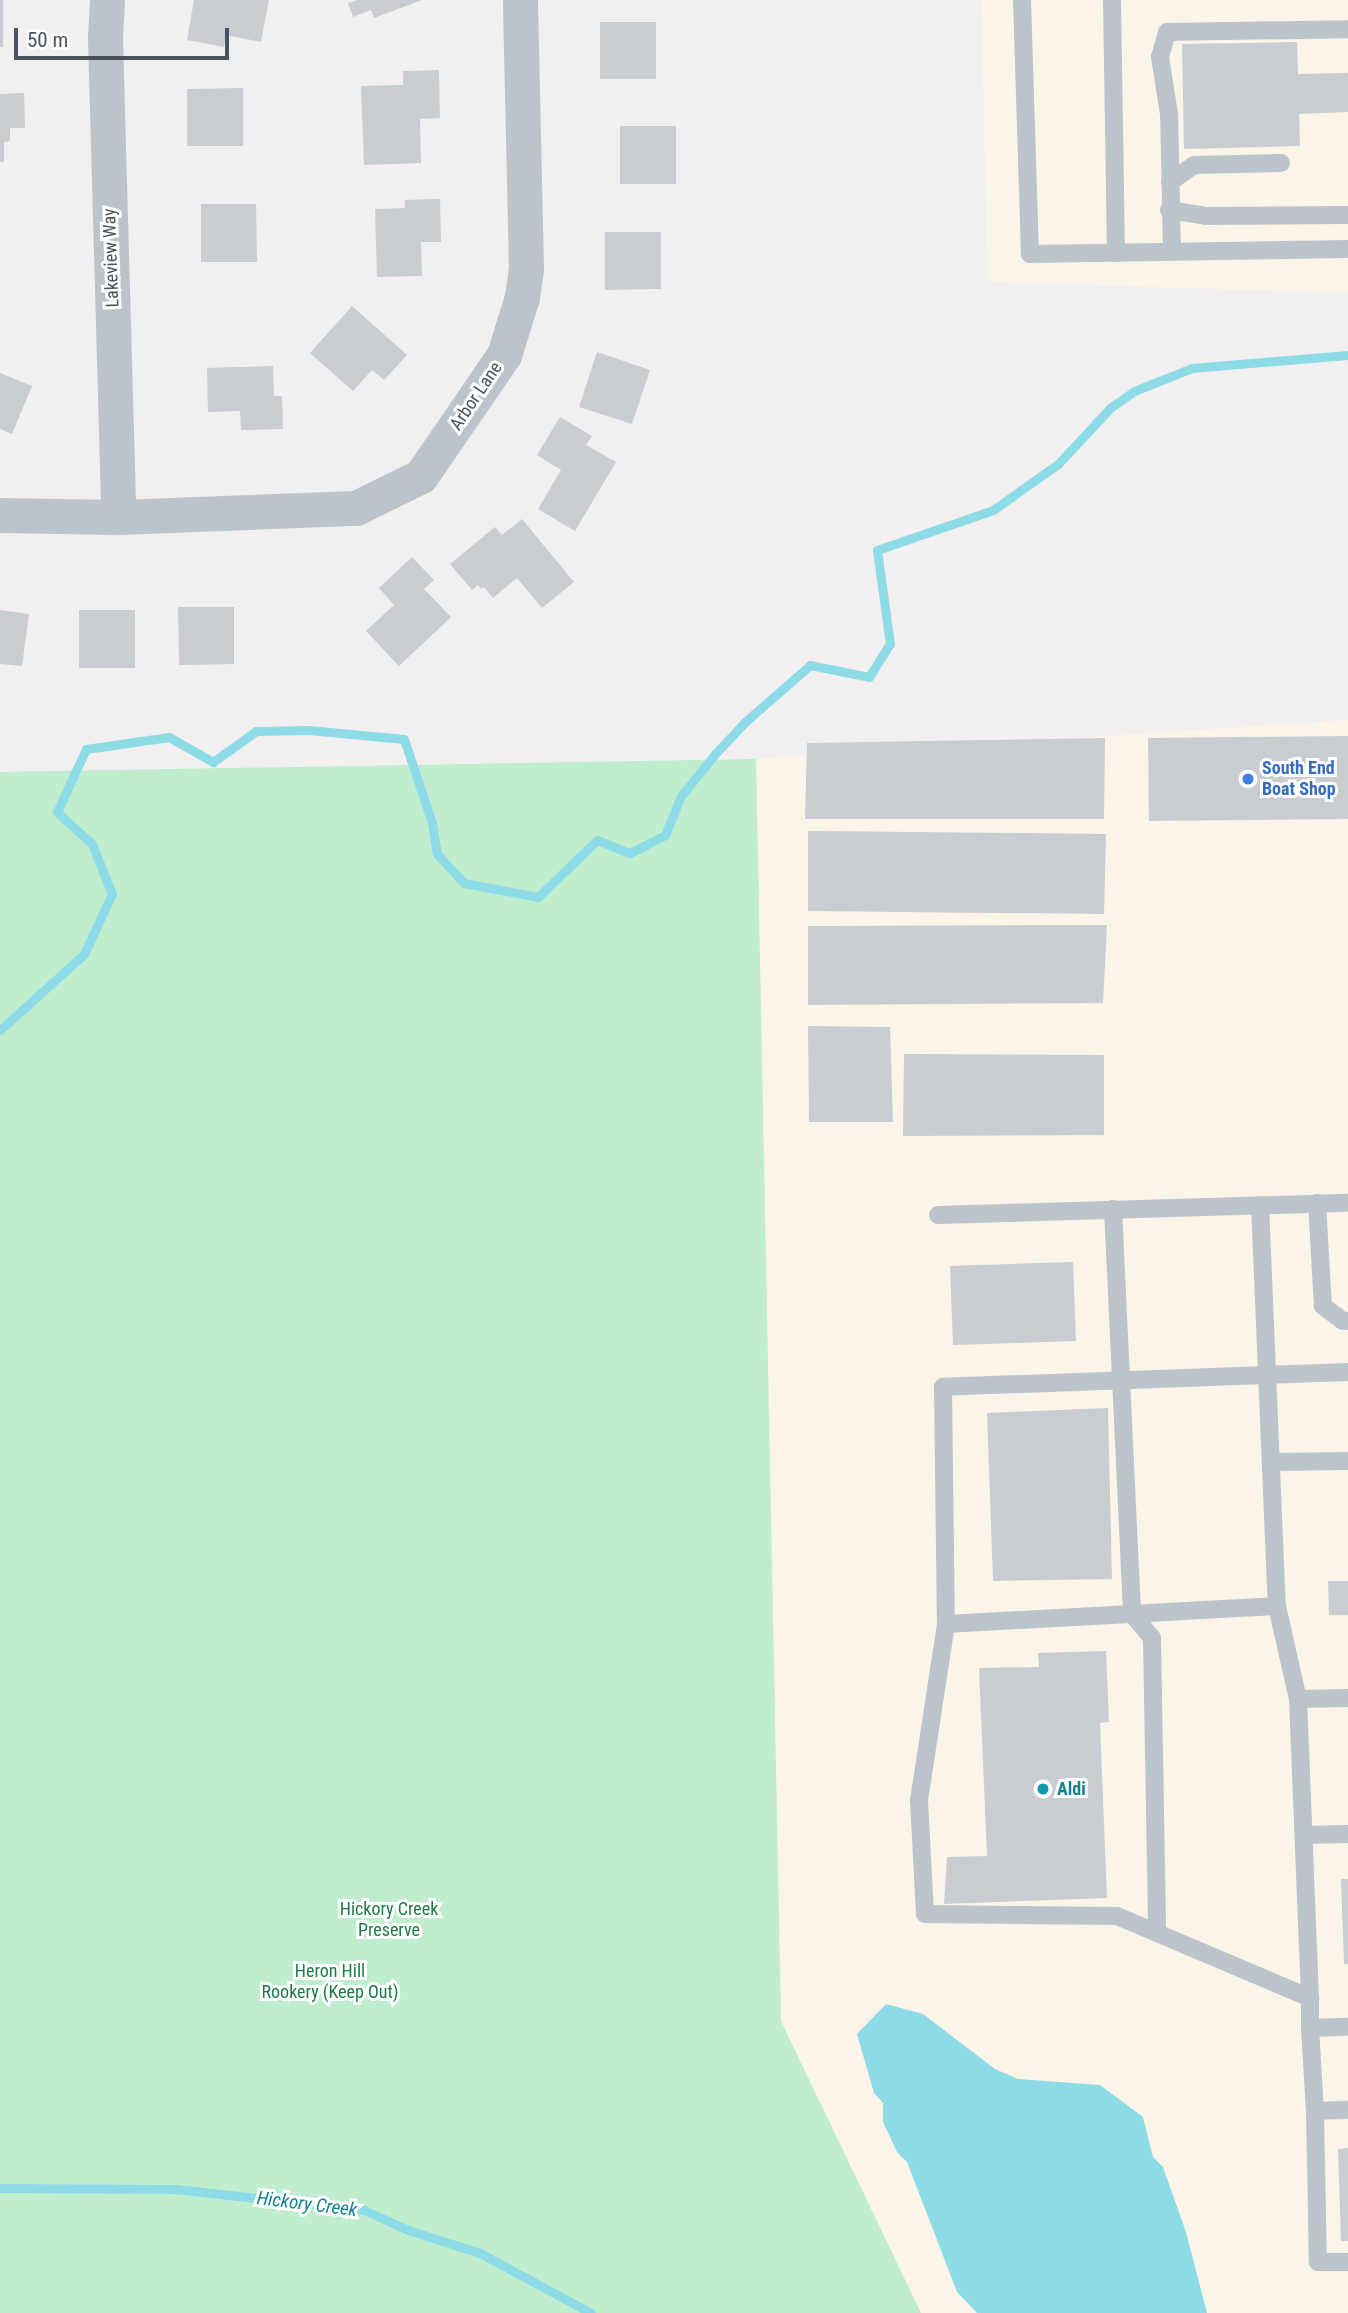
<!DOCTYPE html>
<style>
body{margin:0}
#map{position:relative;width:1348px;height:2313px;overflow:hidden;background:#f1efef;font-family:"Roboto Condensed",sans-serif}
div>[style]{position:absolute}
.commercial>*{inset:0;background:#fbf5e9}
.green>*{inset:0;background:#bfedce}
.water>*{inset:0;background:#8edbe8}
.stream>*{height:9px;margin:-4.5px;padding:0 4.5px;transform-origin:4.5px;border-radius:4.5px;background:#8edbe8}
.building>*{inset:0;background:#c9ccd1}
.service>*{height:18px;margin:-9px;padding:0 9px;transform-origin:9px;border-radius:9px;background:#bbc4cb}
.minor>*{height:35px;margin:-17.5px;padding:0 17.5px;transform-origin:17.5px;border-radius:17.5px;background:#bbc4cb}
.dots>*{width:19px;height:19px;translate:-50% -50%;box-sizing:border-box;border:4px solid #fff;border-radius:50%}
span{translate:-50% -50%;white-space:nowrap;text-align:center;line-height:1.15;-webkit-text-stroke:6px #fff;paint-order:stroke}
.street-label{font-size:18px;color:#48535b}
.shop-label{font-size:18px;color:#366cbe;font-weight:700}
.left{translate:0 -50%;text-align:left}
.culture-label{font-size:18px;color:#0d838f;font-weight:700}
.park-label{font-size:18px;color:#1b7a45}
.water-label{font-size:19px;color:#128295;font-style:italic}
.scale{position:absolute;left:14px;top:28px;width:215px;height:32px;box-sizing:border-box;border:4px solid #48535b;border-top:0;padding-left:9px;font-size:21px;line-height:24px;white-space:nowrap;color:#48535b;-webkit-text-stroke:5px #fff;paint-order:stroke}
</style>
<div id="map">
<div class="commercial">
<i style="clip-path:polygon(981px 0,1348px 0,1348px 293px,988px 282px)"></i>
<i style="clip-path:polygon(1348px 720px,1348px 2313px,921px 2313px,781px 2021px,756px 759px)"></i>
</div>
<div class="green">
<i style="clip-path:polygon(756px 759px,781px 2021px,921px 2313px,0 2313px,0 772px)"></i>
</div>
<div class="water">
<i style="clip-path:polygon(886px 2004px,923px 2014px,995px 2069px,1018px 2079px,1100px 2085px,1143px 2117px,1153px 2157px,1163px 2167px,1186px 2232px,1207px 2313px,977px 2313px,957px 2292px,907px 2162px,897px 2152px,883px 2122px,883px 2103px,874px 2093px,857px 2034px)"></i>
</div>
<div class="stream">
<i style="left:0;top:1030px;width:113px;rotate:-42.1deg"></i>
<i style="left:84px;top:954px;width:66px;rotate:-65deg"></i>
<i style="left:112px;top:894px;width:54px;rotate:-111.8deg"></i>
<i style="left:92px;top:844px;width:47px;rotate:-137.6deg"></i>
<i style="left:57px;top:812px;width:69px;rotate:-65.3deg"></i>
<i style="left:86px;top:749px;width:84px;rotate:-8.2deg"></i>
<i style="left:169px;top:737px;width:51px;rotate:29.6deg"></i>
<i style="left:213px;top:762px;width:53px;rotate:-35.8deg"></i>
<i style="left:256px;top:731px;width:53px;rotate:-1.1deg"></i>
<i style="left:309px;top:730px;width:95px;rotate:5.4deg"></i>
<i style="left:404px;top:739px;width:89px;rotate:71.6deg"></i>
<i style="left:432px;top:823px;width:31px;rotate:81deg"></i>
<i style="left:437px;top:854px;width:40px;rotate:47deg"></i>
<i style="left:464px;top:883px;width:75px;rotate:10.7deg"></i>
<i style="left:538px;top:897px;width:82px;rotate:-44deg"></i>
<i style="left:597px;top:840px;width:35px;rotate:22deg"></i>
<i style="left:630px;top:853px;width:39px;rotate:-27deg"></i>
<i style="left:665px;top:835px;width:42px;rotate:-67.7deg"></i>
<i style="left:681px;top:796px;width:54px;rotate:-51deg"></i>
<i style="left:715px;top:754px;width:44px;rotate:-46.8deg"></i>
<i style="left:745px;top:722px;width:86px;rotate:-41.2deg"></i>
<i style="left:810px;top:665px;width:60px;rotate:11.5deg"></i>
<i style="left:869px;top:677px;width:39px;rotate:-58deg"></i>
<i style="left:890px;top:644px;width:95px;rotate:-97.9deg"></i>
<i style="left:877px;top:550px;width:123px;rotate:-19deg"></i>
<i style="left:993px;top:510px;width:80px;rotate:-35.3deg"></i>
<i style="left:1058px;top:464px;width:76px;rotate:-47.1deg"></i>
<i style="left:1110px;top:408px;width:29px;rotate:-35deg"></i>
<i style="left:1134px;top:391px;width:62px;rotate:-21.6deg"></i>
<i style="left:1192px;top:368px;width:157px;rotate:-4.8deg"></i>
<i style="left:0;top:2188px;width:175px;rotate:0.3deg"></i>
<i style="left:175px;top:2189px;width:190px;rotate:6.3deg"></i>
<i style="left:364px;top:2210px;width:48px;rotate:24.4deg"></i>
<i style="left:408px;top:2230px;width:76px;rotate:17.7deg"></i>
<i style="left:480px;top:2253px;width:126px;rotate:28.4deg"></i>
</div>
<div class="building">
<i style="clip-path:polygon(0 0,3px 0,3px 47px,0 47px)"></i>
<i style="clip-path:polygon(194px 0,269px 0,261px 42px,226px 35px,224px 47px,187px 40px)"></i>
<i style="clip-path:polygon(357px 0,422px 0,374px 18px,371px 10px,353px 17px,348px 3px)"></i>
<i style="clip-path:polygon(600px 22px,656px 22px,656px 79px,600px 79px)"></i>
<i style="clip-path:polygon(1297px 42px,1298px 74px,1348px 73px,1348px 112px,1299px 114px,1300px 146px,1184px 149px,1182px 44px)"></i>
<i style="clip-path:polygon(439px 70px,440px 118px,420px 119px,421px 163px,364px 165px,361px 86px,403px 85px,403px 71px)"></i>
<i style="clip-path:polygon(243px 88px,243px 146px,187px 146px,187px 89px)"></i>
<i style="clip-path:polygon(24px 93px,25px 128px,10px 128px,10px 141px,4px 142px,4px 162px,0 162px,0 94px)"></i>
<i style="clip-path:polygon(620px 126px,676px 126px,676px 184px,620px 184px)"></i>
<i style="clip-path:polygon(440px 199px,441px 242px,421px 242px,422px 276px,377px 277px,375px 209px,405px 208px,405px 200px)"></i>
<i style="clip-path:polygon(201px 204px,256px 204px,257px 262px,201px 262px)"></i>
<i style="clip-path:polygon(605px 232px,661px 232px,661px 289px,605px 290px)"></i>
<i style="clip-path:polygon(352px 306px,407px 355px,384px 380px,372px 370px,353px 391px,310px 353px)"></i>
<i style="clip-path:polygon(597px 352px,650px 370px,632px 424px,579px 407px)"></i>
<i style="clip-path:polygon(273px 366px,274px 396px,282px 396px,283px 429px,241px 430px,240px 411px,208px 412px,207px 368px)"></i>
<i style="clip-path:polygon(0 373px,32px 386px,12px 434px,0 429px)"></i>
<i style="clip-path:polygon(560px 417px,592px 436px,586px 445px,616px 462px,575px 531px,538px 509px,561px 470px,537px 455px)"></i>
<i style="clip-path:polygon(522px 519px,574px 582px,542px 608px,517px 578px,493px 598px,484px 587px,481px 589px,478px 585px,472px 590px,450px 564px,495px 527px,502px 535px)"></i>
<i style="clip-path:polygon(412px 557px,434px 580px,424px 589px,451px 617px,399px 666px,366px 631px,394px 605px,379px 588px)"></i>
<i style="clip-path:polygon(178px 607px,234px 607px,234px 664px,179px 665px)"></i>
<i style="clip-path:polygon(0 610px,29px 614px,22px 666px,0 664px)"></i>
<i style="clip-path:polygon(79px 610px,135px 610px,135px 668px,79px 668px)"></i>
<i style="clip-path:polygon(1348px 736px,1348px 819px,1149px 821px,1148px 738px)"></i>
<i style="clip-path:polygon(1105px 738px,1104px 819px,805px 819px,807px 743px)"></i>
<i style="clip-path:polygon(808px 831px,1106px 834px,1104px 914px,808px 911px)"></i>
<i style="clip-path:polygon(1107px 925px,1103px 1003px,808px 1005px,808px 926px)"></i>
<i style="clip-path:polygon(808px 1026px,890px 1027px,893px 1122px,809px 1122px)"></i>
<i style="clip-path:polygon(904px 1054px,1104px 1055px,1104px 1135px,903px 1136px)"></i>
<i style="clip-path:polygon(1073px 1262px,1076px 1341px,953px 1345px,950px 1266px)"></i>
<i style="clip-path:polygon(1108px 1408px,1112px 1579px,993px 1581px,987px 1413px)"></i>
<i style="clip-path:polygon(1328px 1581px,1348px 1581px,1348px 1615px,1329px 1615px)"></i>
<i style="clip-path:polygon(1106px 1651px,1109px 1722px,1100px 1723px,1107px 1898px,944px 1904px,947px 1857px,987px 1856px,979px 1668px,1039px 1667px,1038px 1653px)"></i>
<i style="clip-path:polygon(1341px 1879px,1348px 1879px,1348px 1964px,1344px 1964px)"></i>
<i style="clip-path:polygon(1348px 2148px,1348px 2241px,1341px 2241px,1338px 2149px)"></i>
</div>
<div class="service">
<i style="left:1022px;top:0;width:254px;rotate:88.2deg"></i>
<i style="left:1030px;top:254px;width:318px;rotate:-0.9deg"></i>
<i style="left:1112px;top:0;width:253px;rotate:89.1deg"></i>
<i style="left:1170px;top:182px;width:29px;rotate:-35deg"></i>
<i style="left:1194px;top:165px;width:87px;rotate:-1.3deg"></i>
<i style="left:1169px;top:210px;width:36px;rotate:9deg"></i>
<i style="left:1205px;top:216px;width:143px;rotate:-0.4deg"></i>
<i style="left:1172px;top:252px;width:138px;rotate:-91.2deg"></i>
<i style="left:1169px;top:114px;width:58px;rotate:-99deg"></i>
<i style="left:1160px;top:57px;width:26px;rotate:-74deg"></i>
<i style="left:1167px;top:32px;width:181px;rotate:-0.9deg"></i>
<i style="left:1317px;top:1203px;width:103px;rotate:86.7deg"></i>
<i style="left:1323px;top:1306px;width:25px;rotate:37deg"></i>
<i style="left:1343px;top:1321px;width:5px"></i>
<i style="left:1260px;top:1205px;width:401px;rotate:87.6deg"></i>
<i style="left:1277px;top:1606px;width:95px;rotate:77.3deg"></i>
<i style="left:1298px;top:1699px;width:299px;rotate:87.7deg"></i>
<i style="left:1113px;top:1209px;width:405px;rotate:87.3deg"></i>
<i style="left:1132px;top:1614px;width:31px;rotate:50deg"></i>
<i style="left:1152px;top:1638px;width:295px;rotate:89deg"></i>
<i style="left:938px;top:1215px;width:410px;rotate:-1.7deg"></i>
<i style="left:1348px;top:1372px;width:405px;rotate:177.9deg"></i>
<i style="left:943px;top:1387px;width:237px;rotate:89.3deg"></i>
<i style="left:946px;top:1624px;width:178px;rotate:98.7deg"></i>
<i style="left:919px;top:1800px;width:114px;rotate:87deg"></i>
<i style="left:925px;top:1914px;width:192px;rotate:0.6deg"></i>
<i style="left:1117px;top:1916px;width:210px;rotate:23deg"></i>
<i style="left:1310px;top:1998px;width:30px;rotate:90deg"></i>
<i style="left:1310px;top:2028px;width:38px;rotate:-2deg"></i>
<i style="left:1272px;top:1462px;width:76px;rotate:-0.8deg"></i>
<i style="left:946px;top:1624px;width:331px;rotate:-3.1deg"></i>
<i style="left:1298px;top:1699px;width:50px;rotate:-1.1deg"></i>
<i style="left:1304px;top:1835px;width:44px;rotate:-1.3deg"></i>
<i style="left:1310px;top:2028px;width:83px;rotate:86.6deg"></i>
<i style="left:1315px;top:2111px;width:33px;rotate:-2deg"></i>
<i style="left:1315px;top:2111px;width:151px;rotate:88.9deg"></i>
<i style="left:1318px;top:2262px;width:30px"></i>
</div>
<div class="minor">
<i style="left:107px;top:0;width:38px;rotate:93deg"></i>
<i style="left:105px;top:38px;width:479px;rotate:88.4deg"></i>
<i style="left:0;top:515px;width:118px;rotate:1deg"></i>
<i style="left:118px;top:517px;width:238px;rotate:-2.2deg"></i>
<i style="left:356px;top:508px;width:72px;rotate:-26.2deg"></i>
<i style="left:421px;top:476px;width:147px;rotate:-55.6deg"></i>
<i style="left:504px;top:355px;width:61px;rotate:-72.8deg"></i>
<i style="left:522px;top:297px;width:29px;rotate:-82deg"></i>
<i style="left:526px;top:268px;width:268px;rotate:-91.3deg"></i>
</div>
<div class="dots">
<i style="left:1248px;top:779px;background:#3f7fe0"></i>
<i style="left:1043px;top:1789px;background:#0f9aa8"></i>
</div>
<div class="street-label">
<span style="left:111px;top:258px;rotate:-92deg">Lakeview Way</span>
<span style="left:476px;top:396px;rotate:-56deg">Arbor Lane</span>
</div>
<div class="shop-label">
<span class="left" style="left:1262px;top:779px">South End<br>Boat Shop</span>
</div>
<div class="culture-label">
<span class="left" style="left:1057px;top:1789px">Aldi</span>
</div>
<div class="park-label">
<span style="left:389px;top:1920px">Hickory Creek<br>Preserve</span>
<span style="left:330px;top:1982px">Heron Hill<br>Rookery (Keep Out)</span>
</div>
<div class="water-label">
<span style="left:307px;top:2204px;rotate:7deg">Hickory Creek</span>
</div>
<div class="scale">50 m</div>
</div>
